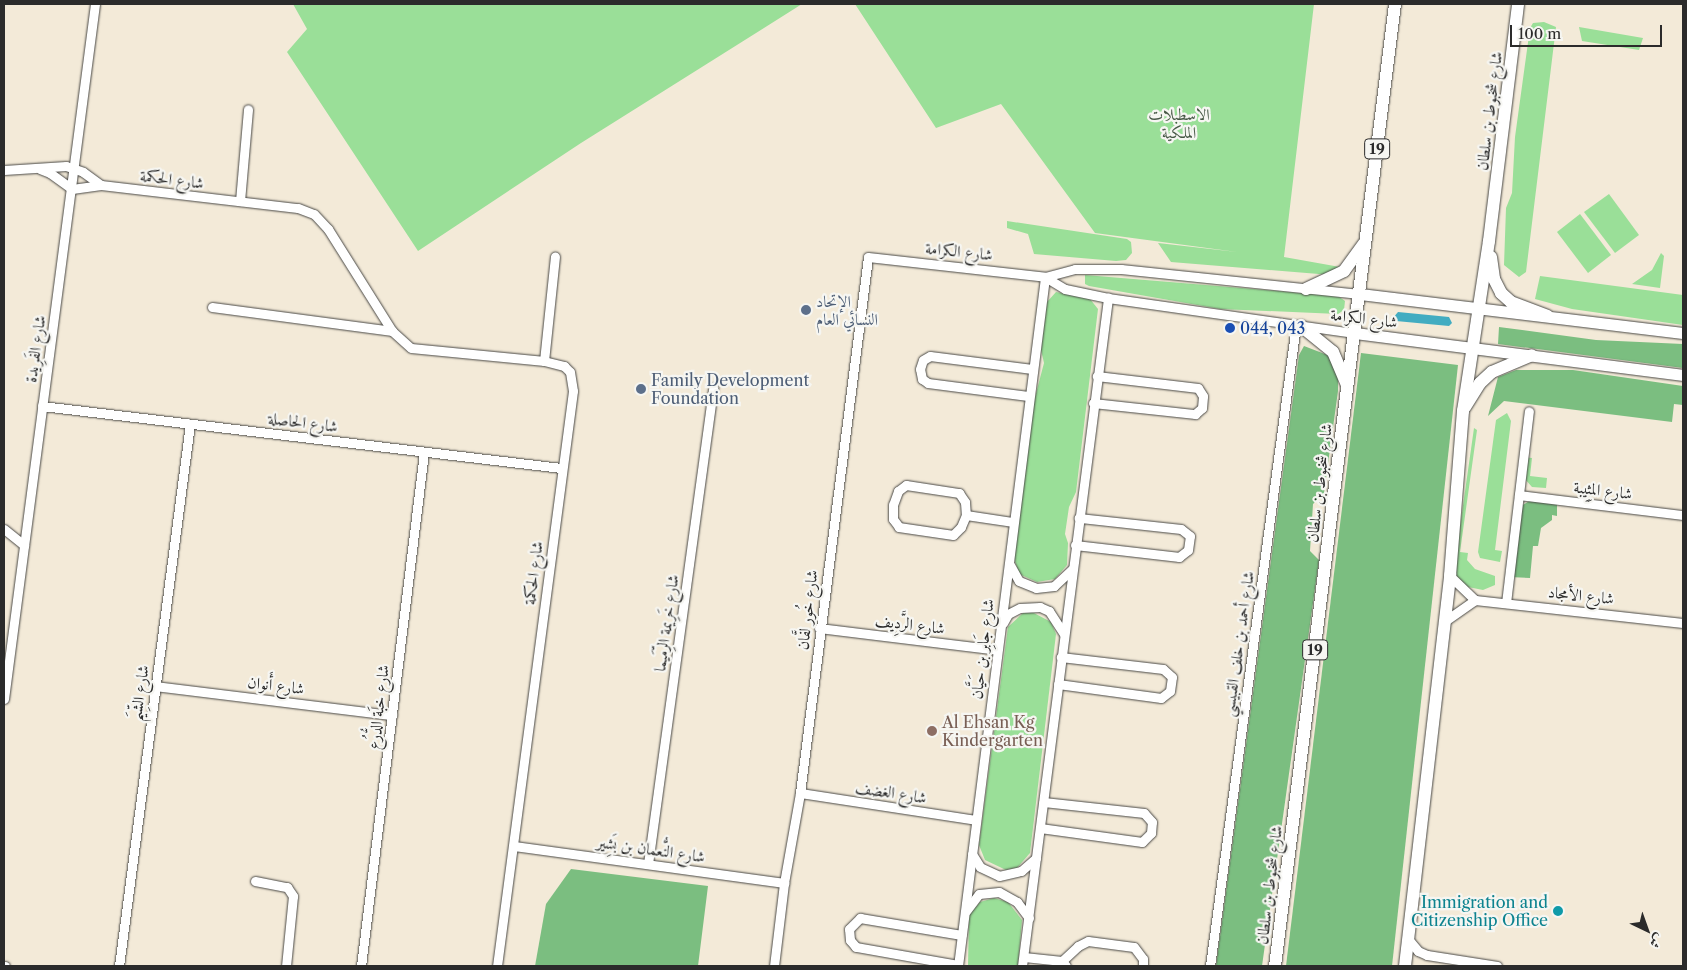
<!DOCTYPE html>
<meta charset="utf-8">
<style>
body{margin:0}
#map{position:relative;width:1687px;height:970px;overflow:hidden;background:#f3ead8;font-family:"Libre Caslon Text",Amiri,serif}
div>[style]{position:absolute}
.green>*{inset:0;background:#9adf98}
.forest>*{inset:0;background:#7bbe80}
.water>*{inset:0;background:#42acc1}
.roads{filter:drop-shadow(0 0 1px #494845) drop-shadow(0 0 1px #494845)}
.minor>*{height:9px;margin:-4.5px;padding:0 4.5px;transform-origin:4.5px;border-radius:4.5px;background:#fff}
.secondary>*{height:11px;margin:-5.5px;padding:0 5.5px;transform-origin:5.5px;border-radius:5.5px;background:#fff}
.primary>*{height:12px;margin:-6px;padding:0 6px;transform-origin:6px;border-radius:6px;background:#fff}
.dots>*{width:14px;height:14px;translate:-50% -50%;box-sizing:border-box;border:2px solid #f6f6f2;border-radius:50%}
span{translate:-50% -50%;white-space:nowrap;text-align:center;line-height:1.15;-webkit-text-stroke:4.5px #f6f6f2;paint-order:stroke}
.shield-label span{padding:1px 4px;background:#f6f6f2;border:1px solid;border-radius:4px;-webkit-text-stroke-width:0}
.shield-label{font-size:15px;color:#2b2b2b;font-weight:700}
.street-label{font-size:16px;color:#2b2b2b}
.park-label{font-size:16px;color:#475846}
.service-label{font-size:16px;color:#4e5e75}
.left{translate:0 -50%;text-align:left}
.transit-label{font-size:16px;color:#164399}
.education-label{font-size:16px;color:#785e54}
.culture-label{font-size:16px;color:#0d838f}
.right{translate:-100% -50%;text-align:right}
.frame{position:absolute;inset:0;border:5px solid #2b2b2b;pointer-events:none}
.north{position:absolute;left:1622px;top:905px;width:50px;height:50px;-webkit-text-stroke:4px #f6f6f2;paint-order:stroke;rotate:138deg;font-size:14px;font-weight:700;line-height:20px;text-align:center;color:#2b2b2b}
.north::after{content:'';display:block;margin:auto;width:18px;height:22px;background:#2b2b2b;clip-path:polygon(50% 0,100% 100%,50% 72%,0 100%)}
.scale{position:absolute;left:1510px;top:25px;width:152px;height:22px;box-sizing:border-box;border:2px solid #2b2b2b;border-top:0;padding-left:6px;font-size:15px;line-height:18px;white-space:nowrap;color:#2b2b2b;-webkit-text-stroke:4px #f6f6f2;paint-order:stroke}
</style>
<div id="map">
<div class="green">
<i style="clip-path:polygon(293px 4px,802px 4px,581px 143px,418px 251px,287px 52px,307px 29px)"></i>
<i style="clip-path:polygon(855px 4px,1314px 4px,1284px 257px,1340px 267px,1331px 275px,1171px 262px,1158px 243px,1237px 252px,1095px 233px,1001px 104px,936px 128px)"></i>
<i style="clip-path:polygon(1544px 22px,1556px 27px,1526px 272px,1519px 277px,1504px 265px,1506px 208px,1512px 193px,1515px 137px,1530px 28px,1533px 23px)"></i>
<i style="clip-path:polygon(1579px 27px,1643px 38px,1639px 50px,1582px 41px)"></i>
<i style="clip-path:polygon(1609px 194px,1639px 235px,1615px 253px,1584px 212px)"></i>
<i style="clip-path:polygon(1580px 214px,1611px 255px,1588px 273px,1557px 232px)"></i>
<i style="clip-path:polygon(1007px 221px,1127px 239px,1131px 242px,1132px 253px,1126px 260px,1116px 261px,1034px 254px,1028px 234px,1007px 228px)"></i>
<i style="clip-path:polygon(1661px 253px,1664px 256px,1660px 288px,1632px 284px,1652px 270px)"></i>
<i style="clip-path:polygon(1085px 275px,1338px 296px,1345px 301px,1344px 310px,1338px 314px,1220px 309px,1089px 286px,1085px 284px)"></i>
<i style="clip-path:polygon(1540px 276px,1683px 295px,1683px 325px,1572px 309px,1535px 299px)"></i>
<i style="clip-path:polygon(1056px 292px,1090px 299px,1098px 309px,1076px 492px,1069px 507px,1065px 534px,1068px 543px,1067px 565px,1055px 579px,1037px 582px,1019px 574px,1014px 558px,1034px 401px,1044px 363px,1041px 350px,1047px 302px)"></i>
<i style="clip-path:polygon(1507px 413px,1511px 421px,1495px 550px,1502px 551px,1500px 562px,1480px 558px,1478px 552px,1496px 420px)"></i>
<i style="clip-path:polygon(1474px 428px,1477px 430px,1460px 552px,1468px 553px,1467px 560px,1475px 569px,1495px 576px,1495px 585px,1483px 590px,1463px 586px,1457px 580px,1454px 569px)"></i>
<i style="clip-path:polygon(1524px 457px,1532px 458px,1530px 476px,1547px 478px,1546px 488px,1532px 487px,1523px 477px)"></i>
<i style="clip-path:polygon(1032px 612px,1051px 622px,1056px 634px,1030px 853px,1017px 868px,1006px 870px,985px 860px,979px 845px,1008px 627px,1023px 613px)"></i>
<i style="clip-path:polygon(994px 898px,1008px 902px,1022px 920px,1018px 966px,968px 966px,969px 915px,980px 902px)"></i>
</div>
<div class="forest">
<i style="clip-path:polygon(1499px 327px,1596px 340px,1683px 344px,1683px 368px,1498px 344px)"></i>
<i style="clip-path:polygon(1304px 346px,1330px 356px,1338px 368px,1338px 391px,1324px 493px,1313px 504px,1310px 551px,1319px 560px,1262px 966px,1216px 966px,1299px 355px)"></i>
<i style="clip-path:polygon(1361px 353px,1458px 365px,1392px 966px,1286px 966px)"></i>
<i style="clip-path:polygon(1516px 370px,1573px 370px,1683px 386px,1683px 405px,1674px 404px,1672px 422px,1504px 401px,1488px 416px,1498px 377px)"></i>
<i style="clip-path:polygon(1531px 500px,1557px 502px,1557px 516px,1552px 515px,1552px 520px,1541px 528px,1538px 546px,1533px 546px,1530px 578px,1509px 577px,1518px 508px)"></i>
<i style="clip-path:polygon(571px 869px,708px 886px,698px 966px,535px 966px,546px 904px)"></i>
</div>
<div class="water">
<i style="clip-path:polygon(1398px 312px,1449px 317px,1452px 323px,1449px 326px,1396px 321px,1393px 318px)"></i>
</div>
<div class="roads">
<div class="minor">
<i style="left:40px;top:169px;width:11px;rotate:22deg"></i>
<i style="left:50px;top:173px;width:27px;rotate:36deg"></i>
<i style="left:4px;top:170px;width:62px;rotate:-3.7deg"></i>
<i style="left:66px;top:166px;width:18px;rotate:19deg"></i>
<i style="left:83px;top:172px;width:22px;rotate:36deg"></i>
<i style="left:72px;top:189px;width:29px;rotate:-8deg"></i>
<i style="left:101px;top:185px;width:198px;rotate:6.7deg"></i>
<i style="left:298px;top:208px;width:17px;rotate:21deg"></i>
<i style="left:314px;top:214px;width:21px;rotate:47deg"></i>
<i style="left:328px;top:229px;width:120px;rotate:57.9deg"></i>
<i style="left:392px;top:331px;width:25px;rotate:42deg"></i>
<i style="left:411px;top:348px;width:134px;rotate:5.6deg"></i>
<i style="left:544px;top:361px;width:21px;rotate:14deg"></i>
<i style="left:564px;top:366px;width:8px;rotate:45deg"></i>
<i style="left:570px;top:372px;width:19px;rotate:81deg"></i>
<i style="left:573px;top:391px;width:580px;rotate:97.53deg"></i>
<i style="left:240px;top:201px;width:92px;rotate:-85deg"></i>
<i style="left:1045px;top:277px;width:23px;rotate:31deg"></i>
<i style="left:1065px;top:289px;width:44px;rotate:11.8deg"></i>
<i style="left:1108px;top:298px;width:249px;rotate:8.1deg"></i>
<i style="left:212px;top:307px;width:182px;rotate:7.6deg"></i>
<i style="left:544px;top:361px;width:105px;rotate:-84deg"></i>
<i style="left:1028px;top:396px;width:101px;rotate:-172.6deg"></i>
<i style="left:928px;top:383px;width:7px;rotate:-146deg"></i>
<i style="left:922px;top:379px;width:10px;rotate:-101deg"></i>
<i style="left:920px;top:369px;width:9px;rotate:-72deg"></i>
<i style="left:923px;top:360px;width:8px;rotate:-30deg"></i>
<i style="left:930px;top:356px;width:103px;rotate:7.3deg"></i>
<i style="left:1093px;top:403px;width:103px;rotate:6.2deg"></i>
<i style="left:1195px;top:414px;width:9px;rotate:-41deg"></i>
<i style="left:1202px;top:408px;width:12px;rotate:-85deg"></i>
<i style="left:1203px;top:396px;width:9px;rotate:-122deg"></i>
<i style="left:1198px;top:388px;width:102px;rotate:-173.2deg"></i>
<i style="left:42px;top:406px;width:523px;rotate:6.81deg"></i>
<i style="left:906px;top:485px;width:54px;rotate:8.6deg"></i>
<i style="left:959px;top:493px;width:11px;rotate:56deg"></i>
<i style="left:965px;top:502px;width:13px;rotate:86deg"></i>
<i style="left:966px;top:515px;width:13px;rotate:113deg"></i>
<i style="left:961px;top:527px;width:11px;rotate:135deg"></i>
<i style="left:953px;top:535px;width:55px;rotate:-171.6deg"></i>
<i style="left:899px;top:527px;width:10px;rotate:-127deg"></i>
<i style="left:893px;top:519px;width:14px;rotate:-90deg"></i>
<i style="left:893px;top:505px;width:15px;rotate:-70deg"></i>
<i style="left:898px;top:491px;width:10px;rotate:-37deg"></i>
<i style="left:1519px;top:495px;width:165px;rotate:7deg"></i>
<i style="left:966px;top:515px;width:48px;rotate:8.5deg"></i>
<i style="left:4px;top:529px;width:26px;rotate:39deg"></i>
<i style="left:1075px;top:545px;width:105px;rotate:6.6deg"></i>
<i style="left:1179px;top:557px;width:11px;rotate:-38deg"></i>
<i style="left:1188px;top:550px;width:14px;rotate:-82deg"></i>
<i style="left:1190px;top:536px;width:11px;rotate:-142deg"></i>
<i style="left:1181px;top:529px;width:103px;rotate:-173.8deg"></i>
<i style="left:1010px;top:565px;width:18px;rotate:61deg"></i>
<i style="left:1019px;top:581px;width:18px;rotate:22deg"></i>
<i style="left:1036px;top:588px;width:18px;rotate:-6deg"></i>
<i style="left:1054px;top:586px;width:25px;rotate:-43deg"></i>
<i style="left:1450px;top:576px;width:35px;rotate:44deg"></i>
<i style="left:1506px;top:603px;width:193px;rotate:-83.2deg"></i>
<i style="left:1445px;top:621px;width:37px;rotate:-35deg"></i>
<i style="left:1475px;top:600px;width:209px;rotate:6.3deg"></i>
<i style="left:1003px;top:623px;width:10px;rotate:-61deg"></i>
<i style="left:1008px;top:614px;width:13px;rotate:-27deg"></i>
<i style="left:1020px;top:608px;width:20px;rotate:-3deg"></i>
<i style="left:1040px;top:607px;width:10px;rotate:24deg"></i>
<i style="left:1049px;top:611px;width:27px;rotate:57deg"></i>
<i style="left:819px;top:628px;width:179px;rotate:7deg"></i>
<i style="left:1058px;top:684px;width:104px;rotate:7.7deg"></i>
<i style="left:1161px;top:698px;width:11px;rotate:-38deg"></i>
<i style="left:1170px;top:691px;width:14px;rotate:-82deg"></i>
<i style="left:1172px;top:677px;width:12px;rotate:-138deg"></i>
<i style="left:1163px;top:669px;width:103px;rotate:-173.3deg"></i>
<i style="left:155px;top:686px;width:239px;rotate:7deg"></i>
<i style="left:4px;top:699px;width:701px;rotate:-82.54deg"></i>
<i style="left:800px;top:793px;width:178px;rotate:8.7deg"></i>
<i style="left:1040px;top:828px;width:103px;rotate:7.8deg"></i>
<i style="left:1142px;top:842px;width:13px;rotate:-45deg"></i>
<i style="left:1151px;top:833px;width:11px;rotate:-85deg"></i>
<i style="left:1152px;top:822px;width:12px;rotate:-132deg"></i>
<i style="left:1144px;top:813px;width:101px;rotate:-173.7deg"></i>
<i style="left:514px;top:846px;width:273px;rotate:7.8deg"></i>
<i style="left:972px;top:854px;width:15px;rotate:58deg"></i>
<i style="left:980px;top:867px;width:21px;rotate:25deg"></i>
<i style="left:999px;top:876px;width:23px;rotate:-13deg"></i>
<i style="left:1021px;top:871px;width:20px;rotate:-41deg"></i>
<i style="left:648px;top:864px;width:481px;rotate:-82.2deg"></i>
<i style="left:255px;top:881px;width:33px;rotate:11deg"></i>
<i style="left:287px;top:887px;width:11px;rotate:56deg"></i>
<i style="left:293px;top:896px;width:70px;rotate:95.7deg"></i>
<i style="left:966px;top:911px;width:21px;rotate:-53deg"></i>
<i style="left:979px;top:894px;width:20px;rotate:-6deg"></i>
<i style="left:999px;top:892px;width:21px;rotate:29deg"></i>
<i style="left:1017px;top:902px;width:20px;rotate:53deg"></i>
<i style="left:1408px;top:939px;width:16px;rotate:50deg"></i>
<i style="left:1418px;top:951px;width:10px;rotate:24deg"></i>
<i style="left:1427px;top:955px;width:71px;rotate:8.9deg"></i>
<i style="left:1024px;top:957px;width:38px;rotate:6deg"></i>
<i style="left:1062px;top:961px;width:6px;rotate:51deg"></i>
<i style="left:1062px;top:961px;width:22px;rotate:-43deg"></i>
<i style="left:1078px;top:946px;width:11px;rotate:-27deg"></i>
<i style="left:1088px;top:941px;width:46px;rotate:7.4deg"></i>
<i style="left:1134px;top:947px;width:15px;rotate:53deg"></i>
<i style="left:1143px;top:959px;width:7px;rotate:90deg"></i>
<i style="left:958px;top:965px;width:104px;rotate:-170deg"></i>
<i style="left:856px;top:947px;width:9px;rotate:-131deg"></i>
<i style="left:850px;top:940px;width:11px;rotate:-95deg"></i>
<i style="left:849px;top:929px;width:16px;rotate:-45deg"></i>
<i style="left:860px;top:918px;width:103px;rotate:9.5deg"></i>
<i style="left:4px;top:966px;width:1px"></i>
<i style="left:119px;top:966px;width:547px;rotate:-82.54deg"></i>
<i style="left:361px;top:966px;width:518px;rotate:-83.01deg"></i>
<i style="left:774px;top:966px;width:84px;rotate:-83.1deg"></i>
<i style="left:784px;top:883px;width:91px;rotate:-79.9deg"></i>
<i style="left:800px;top:793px;width:540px;rotate:-82.77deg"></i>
<i style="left:868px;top:257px;width:178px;rotate:6.4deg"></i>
<i style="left:1045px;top:277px;width:31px;rotate:-15deg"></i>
<i style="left:1075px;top:269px;width:46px"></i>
<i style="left:1121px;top:269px;width:240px;rotate:6deg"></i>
<i style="left:958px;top:966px;width:694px;rotate:-82.8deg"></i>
<i style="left:1022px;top:966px;width:674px;rotate:-82.66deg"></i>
<i style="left:1210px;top:966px;width:647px;rotate:-82.36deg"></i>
</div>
<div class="secondary">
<i style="left:1360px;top:294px;width:325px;rotate:6.9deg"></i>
<i style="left:1355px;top:333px;width:331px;rotate:7.3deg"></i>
</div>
<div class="primary">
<i style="left:1491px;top:257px;width:22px;rotate:82deg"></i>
<i style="left:1494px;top:279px;width:16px;rotate:63deg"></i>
<i style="left:1501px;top:293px;width:13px;rotate:42deg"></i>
<i style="left:1511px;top:302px;width:39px;rotate:21deg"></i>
<i style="left:1306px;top:289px;width:42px;rotate:-25.3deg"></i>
<i style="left:1344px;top:271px;width:34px;rotate:-54deg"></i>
<i style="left:1301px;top:326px;width:41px;rotate:39.1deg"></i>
<i style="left:1333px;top:352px;width:34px;rotate:67deg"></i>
<i style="left:1465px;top:407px;width:28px;rotate:-58deg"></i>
<i style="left:1480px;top:383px;width:16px;rotate:-43deg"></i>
<i style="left:1492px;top:372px;width:43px;rotate:-23deg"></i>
<i style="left:1275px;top:966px;width:969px;rotate:-82.89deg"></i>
<i style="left:1405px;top:966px;width:393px;rotate:-83.4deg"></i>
<i style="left:1450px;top:576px;width:166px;rotate:-85.5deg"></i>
<i style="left:1463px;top:411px;width:172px;rotate:-81.3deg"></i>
<i style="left:1489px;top:241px;width:239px;rotate:-83deg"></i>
</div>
</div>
<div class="dots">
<i style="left:806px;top:310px;background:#5c6f8a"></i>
<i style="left:1230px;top:328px;background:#1a4fb4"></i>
<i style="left:641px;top:389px;background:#5c6f8a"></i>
<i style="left:932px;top:731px;background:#8d6e63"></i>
<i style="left:1558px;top:911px;background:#0f9aa8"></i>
</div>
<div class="shield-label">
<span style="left:1377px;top:149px">19</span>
<span style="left:1315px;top:650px">19</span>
</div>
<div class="street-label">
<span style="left:1489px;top:111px;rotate:-83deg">شارع شخبوط بن سلطان</span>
<span style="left:172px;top:179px;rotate:7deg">شارع الحكمة</span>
<span style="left:959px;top:251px;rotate:6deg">شارع الكرامة</span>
<span style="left:1364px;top:318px;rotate:7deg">شارع الكرامة</span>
<span style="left:35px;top:349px;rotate:-82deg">شارع الفَرِيدة</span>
<span style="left:303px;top:422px;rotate:7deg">شارع الحاصلة</span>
<span style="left:1319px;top:483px;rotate:-83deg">شارع شخبوط بن سلطان</span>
<span style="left:1603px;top:490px;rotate:7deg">شارع المِثِيبة</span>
<span style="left:533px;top:573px;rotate:-83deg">شارع الحكمة</span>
<span style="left:1581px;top:595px;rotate:6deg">شارع الأمجاد</span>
<span style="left:807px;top:610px;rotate:-83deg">شارع خُور لفَّان</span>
<span style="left:666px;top:623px;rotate:-82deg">شارع خَرِيمة الرِّمَيما</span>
<span style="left:910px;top:624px;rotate:7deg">شارع الرَّدِيف</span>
<span style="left:1238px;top:644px;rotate:-82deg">شارع أحمد بن خلف القبيسي</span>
<span style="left:982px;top:649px;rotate:-83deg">شارع جَابِر بن حَيَّان</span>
<span style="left:276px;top:685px;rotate:7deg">شارع أَنوان</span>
<span style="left:139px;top:693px;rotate:-82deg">شارع الشِّيَم</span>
<span style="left:378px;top:707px;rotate:-83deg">شارع خبَة الدُّرُع</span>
<span style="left:891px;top:792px;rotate:9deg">شارع الغضف</span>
<span style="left:651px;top:849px;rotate:8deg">شارع النُّعمان بن بَشِير</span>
<span style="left:1269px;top:885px;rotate:-83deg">شارع شخبوط بن سلطان</span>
</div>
<div class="park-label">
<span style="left:1179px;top:123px">الاسطبلات<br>الملكية</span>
</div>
<div class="service-label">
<span class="left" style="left:816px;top:310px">الإتحاد<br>النسائي العام</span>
<span class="left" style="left:651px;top:389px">Family Development<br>Foundation</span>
</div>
<div class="transit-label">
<span class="left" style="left:1240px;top:328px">044, 043</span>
</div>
<div class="education-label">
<span class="left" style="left:942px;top:731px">Al Ehsan Kg<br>Kindergarten</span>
</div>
<div class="culture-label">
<span class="right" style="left:1548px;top:911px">Immigration and<br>Citizenship Office</span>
</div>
<div class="frame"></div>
<div class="north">ش</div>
<div class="scale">100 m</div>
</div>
